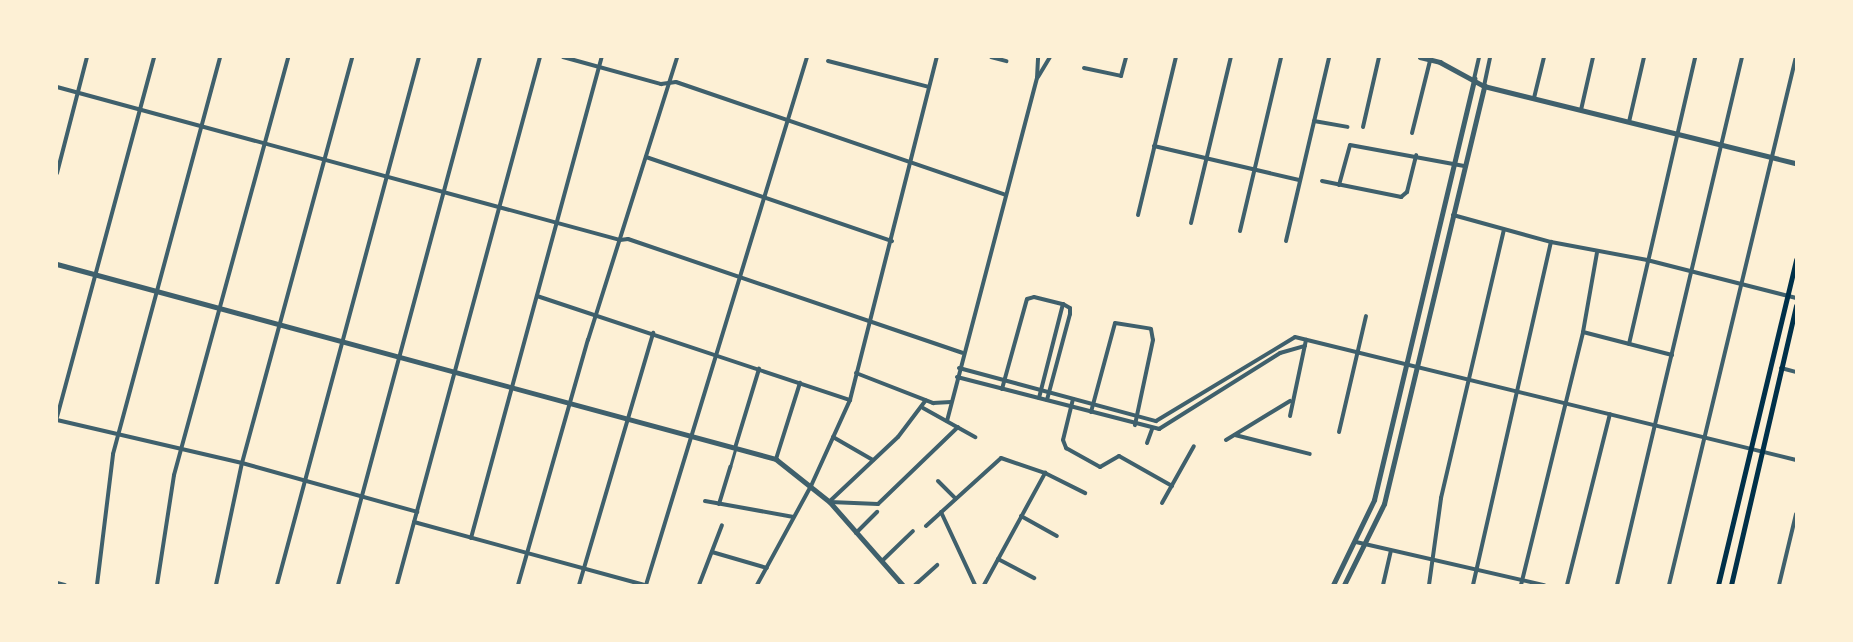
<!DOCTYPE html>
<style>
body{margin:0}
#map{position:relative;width:1853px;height:642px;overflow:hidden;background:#fdf0d5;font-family:Cabin,sans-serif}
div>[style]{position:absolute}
.pedestrian>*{height:3px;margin:-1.5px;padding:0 1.5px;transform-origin:1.5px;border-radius:1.5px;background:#3f606c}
.minor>*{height:4px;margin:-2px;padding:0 2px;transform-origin:2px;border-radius:2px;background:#3f606c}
.tertiary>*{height:4.5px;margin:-2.25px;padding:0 2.25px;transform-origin:2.25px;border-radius:2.25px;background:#3f606c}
.secondary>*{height:5px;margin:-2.5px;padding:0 2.5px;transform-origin:2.5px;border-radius:2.5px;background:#003049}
span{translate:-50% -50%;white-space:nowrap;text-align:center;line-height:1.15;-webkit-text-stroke:6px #fdf0d5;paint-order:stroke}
.frame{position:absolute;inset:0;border:58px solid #fdf0d5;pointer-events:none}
</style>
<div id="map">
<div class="pedestrian">
<i style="left:730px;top:467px;width:19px;rotate:-74deg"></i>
</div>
<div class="minor">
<i style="left:563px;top:57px;width:102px;rotate:15.4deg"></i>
<i style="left:661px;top:84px;width:15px;rotate:-8deg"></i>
<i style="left:676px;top:82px;width:347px;rotate:18.9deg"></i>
<i style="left:991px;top:57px;width:16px;rotate:15deg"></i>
<i style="left:828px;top:61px;width:104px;rotate:14.4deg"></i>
<i style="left:1084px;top:68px;width:38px;rotate:12deg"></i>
<i style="left:1121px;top:76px;width:20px;rotate:-75deg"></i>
<i style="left:1038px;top:77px;width:23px;rotate:-59deg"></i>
<i style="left:1474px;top:79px;width:23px;rotate:-77deg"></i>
<i style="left:1484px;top:86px;width:30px;rotate:-78deg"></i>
<i style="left:57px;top:87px;width:583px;rotate:15.2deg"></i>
<i style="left:620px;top:240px;width:8px;rotate:-7deg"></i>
<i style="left:628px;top:239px;width:353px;rotate:18.8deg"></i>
<i style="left:1534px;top:98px;width:42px;rotate:-76.3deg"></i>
<i style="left:1581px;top:110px;width:54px;rotate:-77.2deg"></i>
<i style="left:1314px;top:121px;width:34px;rotate:10deg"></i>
<i style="left:1629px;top:122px;width:67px;rotate:-77deg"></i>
<i style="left:1363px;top:127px;width:72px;rotate:-77.1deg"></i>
<i style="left:1412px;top:133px;width:78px;rotate:-76deg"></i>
<i style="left:1154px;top:146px;width:149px;rotate:13.2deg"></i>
<i style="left:646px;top:157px;width:260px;rotate:18.9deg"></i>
<i style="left:57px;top:173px;width:120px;rotate:-75.5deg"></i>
<i style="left:1322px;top:181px;width:81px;rotate:11.4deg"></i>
<i style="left:1401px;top:197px;width:8px;rotate:-40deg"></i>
<i style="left:1407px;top:192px;width:38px;rotate:-76deg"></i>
<i style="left:1339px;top:185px;width:41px;rotate:-74.6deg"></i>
<i style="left:1350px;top:145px;width:116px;rotate:10.4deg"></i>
<i style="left:1138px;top:215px;width:163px;rotate:-76.5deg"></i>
<i style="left:1453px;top:215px;width:102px;rotate:15.4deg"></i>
<i style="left:1551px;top:242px;width:98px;rotate:10.6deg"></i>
<i style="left:1647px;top:260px;width:154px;rotate:14.3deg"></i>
<i style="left:1191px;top:223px;width:171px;rotate:-76.5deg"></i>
<i style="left:1240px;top:231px;width:179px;rotate:-76.7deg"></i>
<i style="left:1286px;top:241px;width:189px;rotate:-76.8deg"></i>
<i style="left:537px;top:296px;width:330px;rotate:18.4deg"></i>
<i style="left:1583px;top:332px;width:92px;rotate:14.5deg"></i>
<i style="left:1629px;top:344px;width:294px;rotate:-77deg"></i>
<i style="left:959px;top:368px;width:204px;rotate:15.1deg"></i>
<i style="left:1156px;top:421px;width:162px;rotate:-31.1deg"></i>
<i style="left:1295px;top:337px;width:516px;rotate:13.79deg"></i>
<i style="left:1781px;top:368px;width:16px;rotate:15deg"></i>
<i style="left:856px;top:373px;width:83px;rotate:21.3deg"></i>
<i style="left:933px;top:403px;width:18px;rotate:-3deg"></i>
<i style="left:957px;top:377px;width:209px;rotate:14.4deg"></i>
<i style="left:1159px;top:429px;width:143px;rotate:-32.1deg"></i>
<i style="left:1280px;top:353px;width:26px;rotate:-16deg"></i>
<i style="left:1002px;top:389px;width:93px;rotate:-74.5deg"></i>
<i style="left:1027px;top:299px;width:7px;rotate:-16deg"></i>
<i style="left:1034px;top:297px;width:30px;rotate:14deg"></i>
<i style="left:1063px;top:304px;width:8px;rotate:30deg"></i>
<i style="left:1070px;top:308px;width:6px;rotate:90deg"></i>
<i style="left:1070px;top:314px;width:89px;rotate:105deg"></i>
<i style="left:1039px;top:398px;width:97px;rotate:-75.7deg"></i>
<i style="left:1073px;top:399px;width:42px;rotate:103.7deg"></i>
<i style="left:1063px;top:440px;width:9px;rotate:69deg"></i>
<i style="left:1066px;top:448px;width:39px;rotate:29deg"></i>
<i style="left:1100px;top:467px;width:22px;rotate:-30deg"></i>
<i style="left:1119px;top:456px;width:61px;rotate:29.5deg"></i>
<i style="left:923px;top:408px;width:60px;rotate:29.1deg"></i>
<i style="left:1091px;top:412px;width:92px;rotate:-74.9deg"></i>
<i style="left:1115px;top:323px;width:36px;rotate:9deg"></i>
<i style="left:1151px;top:329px;width:11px;rotate:80deg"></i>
<i style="left:1153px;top:340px;width:87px;rotate:102deg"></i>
<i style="left:1290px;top:416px;width:78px;rotate:-78.1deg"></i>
<i style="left:57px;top:417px;width:373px;rotate:-74.9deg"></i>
<i style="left:57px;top:420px;width:190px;rotate:13.1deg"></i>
<i style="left:242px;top:463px;width:182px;rotate:15.6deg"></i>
<i style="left:947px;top:421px;width:355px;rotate:-75.3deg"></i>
<i style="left:1037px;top:78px;width:21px;rotate:-87deg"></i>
<i style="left:1339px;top:432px;width:119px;rotate:-76.9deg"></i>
<i style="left:1235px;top:435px;width:77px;rotate:14.2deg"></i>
<i style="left:833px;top:437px;width:46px;rotate:29.9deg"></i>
<i style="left:1226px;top:440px;width:75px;rotate:-31.4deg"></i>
<i style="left:1147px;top:443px;width:15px;rotate:-70deg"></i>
<i style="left:735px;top:448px;width:83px;rotate:-73.1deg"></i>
<i style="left:776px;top:459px;width:80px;rotate:-72.5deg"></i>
<i style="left:938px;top:481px;width:25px;rotate:45deg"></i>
<i style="left:705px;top:501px;width:90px;rotate:10.2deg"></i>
<i style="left:830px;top:501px;width:93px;rotate:-43.3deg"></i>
<i style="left:898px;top:437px;width:46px;rotate:-52.9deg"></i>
<i style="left:830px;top:502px;width:48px;rotate:2.4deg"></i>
<i style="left:878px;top:504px;width:111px;rotate:-43.9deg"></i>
<i style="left:1162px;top:503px;width:65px;rotate:-60.7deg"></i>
<i style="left:719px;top:504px;width:39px;rotate:-73deg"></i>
<i style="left:941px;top:512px;width:81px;rotate:65deg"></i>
<i style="left:1021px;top:516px;width:41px;rotate:29.1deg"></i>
<i style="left:414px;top:522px;width:238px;rotate:15.3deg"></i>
<i style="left:926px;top:526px;width:101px;rotate:-42.2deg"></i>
<i style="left:1001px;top:458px;width:46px;rotate:18.8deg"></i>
<i style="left:1045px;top:473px;width:45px;rotate:26.6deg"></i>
<i style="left:856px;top:533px;width:30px;rotate:-45deg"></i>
<i style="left:471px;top:538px;width:499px;rotate:-74.8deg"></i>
<i style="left:1356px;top:542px;width:193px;rotate:12.9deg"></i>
<i style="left:712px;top:552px;width:57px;rotate:16.2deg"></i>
<i style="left:998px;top:559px;width:41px;rotate:27.8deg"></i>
<i style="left:882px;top:561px;width:43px;rotate:-44.1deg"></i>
<i style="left:57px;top:583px;width:8px;rotate:14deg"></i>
<i style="left:97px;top:585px;width:132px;rotate:-83deg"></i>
<i style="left:113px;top:454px;width:411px;rotate:-74.9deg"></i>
<i style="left:157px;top:585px;width:111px;rotate:-81.2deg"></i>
<i style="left:174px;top:475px;width:433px;rotate:-74.7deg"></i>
<i style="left:216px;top:585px;width:125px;rotate:-78deg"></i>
<i style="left:242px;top:463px;width:421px;rotate:-74.8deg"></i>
<i style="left:277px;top:585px;width:547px;rotate:-74.95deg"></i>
<i style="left:338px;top:585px;width:547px;rotate:-74.95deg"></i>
<i style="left:397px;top:585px;width:547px;rotate:-74.85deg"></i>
<i style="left:518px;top:585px;width:255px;rotate:-74.1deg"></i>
<i style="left:588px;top:340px;width:297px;rotate:-72.5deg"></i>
<i style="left:579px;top:585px;width:263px;rotate:-73.6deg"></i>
<i style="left:646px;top:585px;width:552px;rotate:-73.04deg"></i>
<i style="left:699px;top:585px;width:64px;rotate:-69deg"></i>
<i style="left:757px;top:585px;width:113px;rotate:-61.4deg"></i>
<i style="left:811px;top:486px;width:94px;rotate:-65.6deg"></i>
<i style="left:850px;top:400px;width:354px;rotate:-75.8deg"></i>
<i style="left:915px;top:585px;width:30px;rotate:-42deg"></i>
<i style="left:984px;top:585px;width:128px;rotate:-61.4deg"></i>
<i style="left:1383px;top:585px;width:35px;rotate:-77deg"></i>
<i style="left:1429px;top:585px;width:88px;rotate:-82.1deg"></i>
<i style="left:1441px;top:498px;width:275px;rotate:-76.8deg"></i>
<i style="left:1473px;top:585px;width:352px;rotate:-77.2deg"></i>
<i style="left:1521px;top:585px;width:260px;rotate:-76.2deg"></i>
<i style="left:1583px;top:332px;width:80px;rotate:-80deg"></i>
<i style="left:1567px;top:585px;width:176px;rotate:-75.9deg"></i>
<i style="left:1617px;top:585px;width:543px;rotate:-76.68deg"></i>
<i style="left:1669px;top:585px;width:543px;rotate:-76.48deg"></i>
<i style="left:1779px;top:585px;width:73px;rotate:-76.5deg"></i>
</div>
<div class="tertiary">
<i style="left:1420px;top:57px;width:21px;rotate:14deg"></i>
<i style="left:1440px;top:62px;width:50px;rotate:28.6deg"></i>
<i style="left:1484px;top:86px;width:321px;rotate:13.9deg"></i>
<i style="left:57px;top:264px;width:745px;rotate:15.17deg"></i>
<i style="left:776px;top:459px;width:69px;rotate:38.5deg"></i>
<i style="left:830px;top:502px;width:111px;rotate:48.7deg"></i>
<i style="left:1333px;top:585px;width:94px;rotate:-64.2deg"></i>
<i style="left:1374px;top:500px;width:433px;rotate:-76.6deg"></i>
<i style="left:1344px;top:585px;width:90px;rotate:-63.7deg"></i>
<i style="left:1384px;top:504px;width:430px;rotate:-76.5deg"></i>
</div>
<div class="secondary">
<i style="left:1718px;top:585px;width:335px;rotate:-76.5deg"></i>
<i style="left:1731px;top:585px;width:287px;rotate:-76.9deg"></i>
</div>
<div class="frame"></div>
</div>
